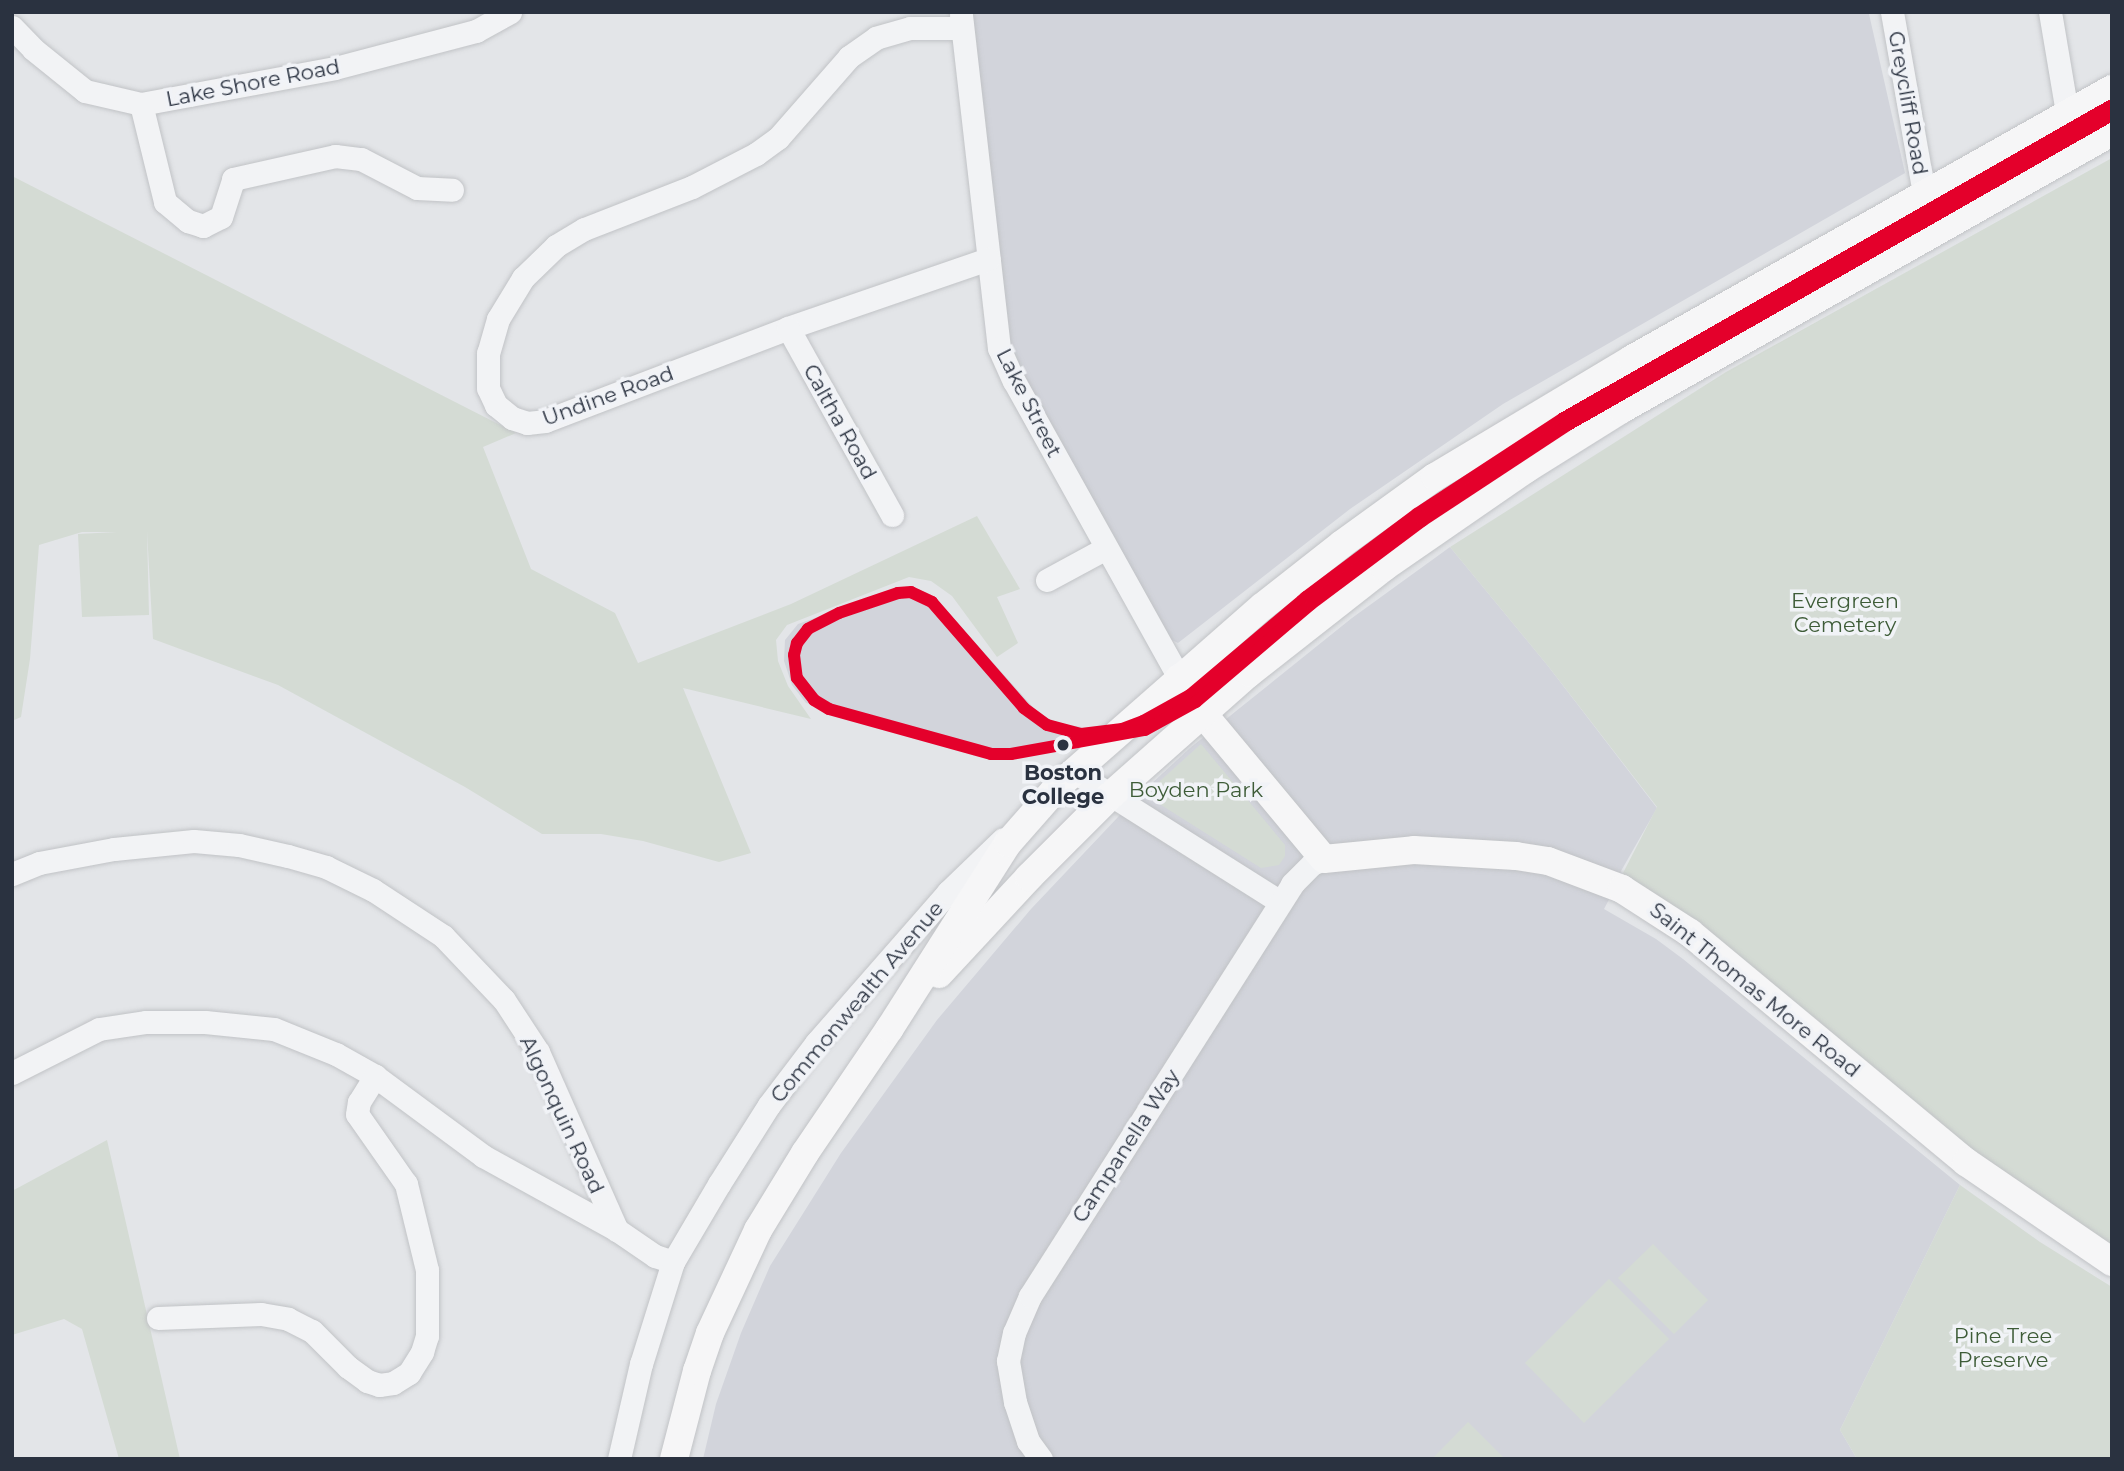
<!DOCTYPE html>
<style>
body{margin:0}
#map{position:relative;width:2124px;height:1471px;overflow:hidden;background:#e3e5e8;font-family:Montserrat,sans-serif}
div>[style]{position:absolute}
.built>*{inset:0;background:#d2d4db}
.green>*{inset:0;background:#d4dbd4}
.roads{filter:drop-shadow(0 0 2px #c1c3c6) drop-shadow(0 0 2px #c1c3c6)}
.minor>*{height:23px;margin:-11.5px;padding:0 11.5px;transform-origin:11.5px;border-radius:11.5px;background:#f2f3f5}
.major>*{height:28px;margin:-14px;padding:0 14px;transform-origin:14px;border-radius:14px;background:#f6f6f7}
.tram>*{height:2px;margin:-1px;padding:0 1px;transform-origin:1px;border-radius:1px;background:#cccdcf}
.rail-1>*{height:12px;margin:-6px;padding:0 6px;transform-origin:6px;border-radius:6px;background:#e4002b}
.dots>*{width:19px;height:19px;translate:-50% -50%;box-sizing:border-box;border:4px solid #f1f3f7;border-radius:50%}
span{translate:-50% -50%;white-space:nowrap;text-align:center;line-height:1.15;-webkit-text-stroke:7px #f1f3f7;paint-order:stroke}
.street-label{font-size:21px;color:#2a3240}
.park-label{font-size:21px;color:#3e5c38}
.stop-label{font-size:21px;color:#2a3240;font-weight:700}
.frame{position:absolute;inset:0;border:14px solid #2a3240;pointer-events:none}
</style>
<div id="map">
<div class="built">
<i style="clip-path:polygon(969px 12px,1869px 14px,1905px 173px,1503px 404px,1350px 509px,1178px 643px,1168px 638px,1012px 353px)"></i>
<i style="clip-path:polygon(1450px 547px,1548px 666px,1657px 808px,1621px 871px,1622px 875px,1604px 909px,1656px 939px,1683px 959px,1960px 1185px,1840px 1430px,1857px 1459px,703px 1459px,716px 1404px,741px 1333px,770px 1266px,841px 1153px,937px 1020px,1031px 909px,1136px 798px,1190px 748px,1352px 618px)"></i>
<i style="clip-path:polygon(915px 588px,927px 593px,947px 611px,1040px 715px,1062px 724px,1082px 727px,1064px 750px,991px 758px,806px 703px,792px 685px,784px 661px,785px 640px,798px 624px,892px 591px)"></i>
</div>
<div class="green">
<i style="clip-path:polygon(2112px 158px,2112px 1249px,2002px 1174px,1622px 875px,1657px 807px,1548px 666px,1450px 547px,1726px 372px)"></i>
<i style="clip-path:polygon(12px 176px,516px 433px,483px 447px,531px 569px,615px 613px,638px 663px,791px 604px,977px 516px,1020px 589px,997px 597px,1018px 643px,997px 657px,952px 596px,931px 581px,909px 577px,787px 625px,776px 640px,778px 661px,788px 686px,811px 719px,683px 688px,751px 853px,719px 862px,643px 841px,601px 834px,542px 834px,465px 787px,278px 685px,153px 639px,147px 531px,149px 615px,82px 617px,78px 534px,117px 532px,82px 532px,39px 545px,30px 659px,21px 717px,12px 721px)"></i>
<i style="clip-path:polygon(1201px 744px,1285px 845px,1285px 856px,1279px 865px,1261px 868px,1150px 798px,1149px 791px)"></i>
<i style="clip-path:polygon(107px 1140px,180px 1459px,119px 1459px,82px 1329px,64px 1319px,12px 1335px,12px 1191px)"></i>
<i style="clip-path:polygon(1960px 1185px,2040px 1242px,2112px 1287px,2112px 1459px,1857px 1459px,1840px 1430px)"></i>
<i style="clip-path:polygon(1653px 1244px,1708px 1300px,1674px 1334px,1618px 1278px)"></i>
<i style="clip-path:polygon(1609px 1279px,1669px 1339px,1584px 1423px,1525px 1363px)"></i>
<i style="clip-path:polygon(1468px 1422px,1505px 1459px,1432px 1459px)"></i>
</div>
<div class="roads">
<div class="minor">
<i style="left:1892px;top:12px;width:185px;rotate:80deg"></i>
<i style="left:2050px;top:12px;width:101px;rotate:80.4deg"></i>
<i style="left:961px;top:15px;width:335px;rotate:83.5deg"></i>
<i style="left:999px;top:348px;width:36px;rotate:66deg"></i>
<i style="left:1014px;top:381px;width:340px;rotate:60.9deg"></i>
<i style="left:12px;top:27px;width:30px;rotate:46deg"></i>
<i style="left:33px;top:49px;width:67px;rotate:38.9deg"></i>
<i style="left:85px;top:91px;width:57px;rotate:13.1deg"></i>
<i style="left:141px;top:104px;width:197px;rotate:-10.5deg"></i>
<i style="left:335px;top:68px;width:146px;rotate:-14.7deg"></i>
<i style="left:476px;top:31px;width:39px;rotate:-29deg"></i>
<i style="left:961px;top:28px;width:51px;rotate:180deg"></i>
<i style="left:910px;top:28px;width:35px;rotate:164deg"></i>
<i style="left:876px;top:38px;width:33px;rotate:145deg"></i>
<i style="left:849px;top:57px;width:108px;rotate:131.2deg"></i>
<i style="left:778px;top:138px;width:27px;rotate:144deg"></i>
<i style="left:756px;top:154px;width:72px;rotate:152.7deg"></i>
<i style="left:692px;top:187px;width:116px;rotate:158.7deg"></i>
<i style="left:584px;top:229px;width:33px;rotate:149deg"></i>
<i style="left:556px;top:246px;width:46px;rotate:135.9deg"></i>
<i style="left:523px;top:278px;width:48px;rotate:121.4deg"></i>
<i style="left:498px;top:319px;width:35px;rotate:106deg"></i>
<i style="left:488px;top:353px;width:35px;rotate:90deg"></i>
<i style="left:488px;top:388px;width:19px;rotate:65deg"></i>
<i style="left:496px;top:405px;width:21px;rotate:39deg"></i>
<i style="left:512px;top:418px;width:16px;rotate:18deg"></i>
<i style="left:527px;top:423px;width:18px;rotate:-6deg"></i>
<i style="left:545px;top:421px;width:260px;rotate:-20.9deg"></i>
<i style="left:788px;top:328px;width:212px;rotate:-19deg"></i>
<i style="left:141px;top:104px;width:101px;rotate:76.2deg"></i>
<i style="left:165px;top:202px;width:30px;rotate:40deg"></i>
<i style="left:188px;top:221px;width:16px;rotate:18deg"></i>
<i style="left:203px;top:226px;width:20px;rotate:-27deg"></i>
<i style="left:221px;top:217px;width:40px;rotate:-72deg"></i>
<i style="left:233px;top:179px;width:105px;rotate:-12.7deg"></i>
<i style="left:335px;top:156px;width:26px;rotate:7deg"></i>
<i style="left:361px;top:159px;width:63px;rotate:27.4deg"></i>
<i style="left:417px;top:188px;width:35px;rotate:3deg"></i>
<i style="left:788px;top:328px;width:214px;rotate:60.9deg"></i>
<i style="left:1047px;top:580px;width:67px;rotate:-28.5deg"></i>
<i style="left:1073px;top:771px;width:245px;rotate:32.3deg"></i>
<i style="left:12px;top:874px;width:29px;rotate:-22deg"></i>
<i style="left:39px;top:863px;width:76px;rotate:-10.6deg"></i>
<i style="left:114px;top:849px;width:80px;rotate:-5.7deg"></i>
<i style="left:194px;top:841px;width:45px;rotate:5.1deg"></i>
<i style="left:239px;top:845px;width:50px;rotate:12.7deg"></i>
<i style="left:288px;top:856px;width:40px;rotate:16deg"></i>
<i style="left:326px;top:867px;width:52px;rotate:26.1deg"></i>
<i style="left:373px;top:890px;width:84px;rotate:33.3deg"></i>
<i style="left:443px;top:936px;width:88px;rotate:46.4deg"></i>
<i style="left:504px;top:1000px;width:62px;rotate:56.8deg"></i>
<i style="left:538px;top:1052px;width:195px;rotate:66.1deg"></i>
<i style="left:12px;top:1073px;width:97px;rotate:-26.8deg"></i>
<i style="left:99px;top:1029px;width:48px;rotate:-8.5deg"></i>
<i style="left:146px;top:1022px;width:59px"></i>
<i style="left:205px;top:1022px;width:69px;rotate:5.8deg"></i>
<i style="left:274px;top:1029px;width:67px;rotate:22deg"></i>
<i style="left:336px;top:1054px;width:45px;rotate:29.4deg"></i>
<i style="left:375px;top:1076px;width:134px;rotate:36.5deg"></i>
<i style="left:483px;top:1156px;width:153px;rotate:28.9deg"></i>
<i style="left:617px;top:1230px;width:46px;rotate:34.4deg"></i>
<i style="left:655px;top:1256px;width:19px;rotate:18deg"></i>
<i style="left:158px;top:1318px;width:103px;rotate:-2.2deg"></i>
<i style="left:261px;top:1314px;width:27px;rotate:10deg"></i>
<i style="left:288px;top:1319px;width:27px;rotate:27deg"></i>
<i style="left:312px;top:1331px;width:51px;rotate:45deg"></i>
<i style="left:348px;top:1367px;width:24px;rotate:36deg"></i>
<i style="left:367px;top:1381px;width:13px;rotate:18deg"></i>
<i style="left:379px;top:1385px;width:14px;rotate:-8deg"></i>
<i style="left:393px;top:1383px;width:19px;rotate:-32deg"></i>
<i style="left:409px;top:1373px;width:25px;rotate:-58deg"></i>
<i style="left:422px;top:1352px;width:17px;rotate:-73deg"></i>
<i style="left:427px;top:1336px;width:66px;rotate:-90deg"></i>
<i style="left:427px;top:1270px;width:89px;rotate:-103.7deg"></i>
<i style="left:406px;top:1184px;width:85px;rotate:-125deg"></i>
<i style="left:357px;top:1114px;width:12px;rotate:-81deg"></i>
<i style="left:359px;top:1102px;width:31px;rotate:-58deg"></i>
<i style="left:619px;top:1459px;width:98px;rotate:-77deg"></i>
<i style="left:641px;top:1364px;width:107px;rotate:-72.6deg"></i>
<i style="left:673px;top:1262px;width:91px;rotate:-59.5deg"></i>
<i style="left:719px;top:1184px;width:93px;rotate:-57.7deg"></i>
<i style="left:769px;top:1105px;width:78px;rotate:-52.8deg"></i>
<i style="left:816px;top:1043px;width:201px;rotate:-48.8deg"></i>
<i style="left:948px;top:892px;width:76px;rotate:-43.9deg"></i>
<i style="left:1041px;top:1459px;width:22px;rotate:-126deg"></i>
<i style="left:1028px;top:1441px;width:41px;rotate:-108.4deg"></i>
<i style="left:1015px;top:1402px;width:42px;rotate:-99.7deg"></i>
<i style="left:1008px;top:1361px;width:29px;rotate:-78deg"></i>
<i style="left:1014px;top:1333px;width:40px;rotate:-66.6deg"></i>
<i style="left:1030px;top:1296px;width:488px;rotate:-57.5deg"></i>
<i style="left:1292px;top:884px;width:28px;rotate:-45deg"></i>
<i style="left:1312px;top:864px;width:13px;rotate:-23deg"></i>
</div>
<div class="major">
<i style="left:1179px;top:678px;width:45px;rotate:56deg"></i>
<i style="left:1204px;top:715px;width:187px;rotate:50.2deg"></i>
<i style="left:1324px;top:859px;width:90px;rotate:-5.7deg"></i>
<i style="left:1414px;top:850px;width:102px;rotate:3.4deg"></i>
<i style="left:1516px;top:856px;width:32px;rotate:9deg"></i>
<i style="left:1548px;top:861px;width:79px;rotate:20.7deg"></i>
<i style="left:1622px;top:889px;width:81px;rotate:32.9deg"></i>
<i style="left:1690px;top:933px;width:359px;rotate:39.7deg"></i>
<i style="left:1966px;top:1162px;width:177px;rotate:34.4deg"></i>
<i style="left:939px;top:974px;width:132px;rotate:-47.1deg"></i>
<i style="left:1029px;top:877px;width:116px;rotate:-45deg"></i>
<i style="left:1111px;top:795px;width:184px;rotate:-41.5deg"></i>
<i style="left:1249px;top:673px;width:172px;rotate:-38.1deg"></i>
<i style="left:1384px;top:567px;width:173px;rotate:-34.6deg"></i>
<i style="left:1526px;top:469px;width:113px;rotate:-32deg"></i>
<i style="left:1622px;top:409px;width:563px;rotate:-29.48deg"></i>
<i style="left:674px;top:1459px;width:91px;rotate:-75.4deg"></i>
<i style="left:697px;top:1371px;width:40px;rotate:-71.1deg"></i>
<i style="left:710px;top:1333px;width:114px;rotate:-65deg"></i>
<i style="left:758px;top:1230px;width:90px;rotate:-58.6deg"></i>
<i style="left:805px;top:1153px;width:151px;rotate:-55.8deg"></i>
<i style="left:890px;top:1028px;width:219px;rotate:-57.5deg"></i>
<i style="left:1008px;top:843px;width:76px;rotate:-48.7deg"></i>
<i style="left:1058px;top:786px;width:271px;rotate:-41.3deg"></i>
<i style="left:1262px;top:607px;width:102px;rotate:-38.2deg"></i>
<i style="left:1342px;top:544px;width:115px;rotate:-35.8deg"></i>
<i style="left:1435px;top:477px;width:230px;rotate:-30.9deg"></i>
<i style="left:1632px;top:359px;width:551px;rotate:-29.36deg"></i>
</div>
</div>
<div class="tram">
<i style="left:1022px;top:752px;width:31px;rotate:176deg"></i>
<i style="left:991px;top:754px;width:168px;rotate:-164.5deg"></i>
<i style="left:829px;top:709px;width:17px;rotate:-149deg"></i>
<i style="left:814px;top:700px;width:28px;rotate:-128deg"></i>
<i style="left:797px;top:678px;width:23px;rotate:-97deg"></i>
<i style="left:794px;top:655px;width:12px;rotate:-76deg"></i>
<i style="left:797px;top:643px;width:18px;rotate:-52deg"></i>
<i style="left:808px;top:629px;width:35px;rotate:-27deg"></i>
<i style="left:839px;top:613px;width:62px;rotate:-18.7deg"></i>
<i style="left:898px;top:593px;width:23px;rotate:5deg"></i>
<i style="left:921px;top:595px;width:13px;rotate:32deg"></i>
<i style="left:932px;top:602px;width:140px;rotate:49deg"></i>
</div>
<div class="rail-1">
<i style="left:2112px;top:105px;width:633px;rotate:150.28deg"></i>
<i style="left:1562px;top:419px;width:173px;rotate:146.8deg"></i>
<i style="left:1417px;top:514px;width:139px;rotate:143.2deg"></i>
<i style="left:1306px;top:597px;width:152px;rotate:139.8deg"></i>
<i style="left:1190px;top:695px;width:54px;rotate:151deg"></i>
<i style="left:1143px;top:721px;width:22px;rotate:159deg"></i>
<i style="left:1122px;top:729px;width:41px;rotate:173deg"></i>
<i style="left:1081px;top:734px;width:35px;rotate:-165deg"></i>
<i style="left:1047px;top:725px;width:29px;rotate:-144deg"></i>
<i style="left:1024px;top:708px;width:140px;rotate:-131deg"></i>
<i style="left:932px;top:602px;width:23px;rotate:-155deg"></i>
<i style="left:911px;top:592px;width:13px;rotate:176deg"></i>
<i style="left:898px;top:593px;width:62px;rotate:161.3deg"></i>
<i style="left:839px;top:613px;width:35px;rotate:153deg"></i>
<i style="left:808px;top:629px;width:18px;rotate:128deg"></i>
<i style="left:797px;top:643px;width:12px;rotate:104deg"></i>
<i style="left:794px;top:655px;width:23px;rotate:83deg"></i>
<i style="left:797px;top:678px;width:28px;rotate:52deg"></i>
<i style="left:814px;top:700px;width:17px;rotate:31deg"></i>
<i style="left:829px;top:709px;width:168px;rotate:15.5deg"></i>
<i style="left:991px;top:754px;width:20px"></i>
<i style="left:1011px;top:754px;width:136px;rotate:-10.2deg"></i>
<i style="left:1145px;top:730px;width:58px;rotate:-28.8deg"></i>
<i style="left:1196px;top:702px;width:151px;rotate:-40.4deg"></i>
<i style="left:1311px;top:604px;width:139px;rotate:-36.8deg"></i>
<i style="left:1422px;top:521px;width:173px;rotate:-33.4deg"></i>
<i style="left:1566px;top:426px;width:628px;rotate:-29.67deg"></i>
</div>
<div class="dots">
<i style="left:1063px;top:745px;background:#2a3240"></i>
</div>
<div class="street-label">
<span style="left:253px;top:83px;rotate:-11deg">Lake Shore Road</span>
<span style="left:1908px;top:103px;rotate:80deg">Greycliff Road</span>
<span style="left:608px;top:396px;rotate:-20deg">Undine Road</span>
<span style="left:1029px;top:403px;rotate:63deg">Lake Street</span>
<span style="left:840px;top:422px;rotate:61deg">Caltha Road</span>
<span style="left:1755px;top:990px;rotate:39deg">Saint Thomas More Road</span>
<span style="left:857px;top:1002px;rotate:-50deg">Commonwealth Avenue</span>
<span style="left:562px;top:1115px;rotate:65deg">Algonquin Road</span>
<span style="left:1126px;top:1146px;rotate:-57deg">Campanella Way</span>
</div>
<div class="park-label">
<span style="left:1845px;top:613px">Evergreen<br>Cemetery</span>
<span style="left:1196px;top:790px">Boyden Park</span>
<span style="left:2003px;top:1348px">Pine Tree<br>Preserve</span>
</div>
<div class="stop-label">
<span style="left:1063px;top:785px">Boston<br>College</span>
</div>
<div class="frame"></div>
</div>
